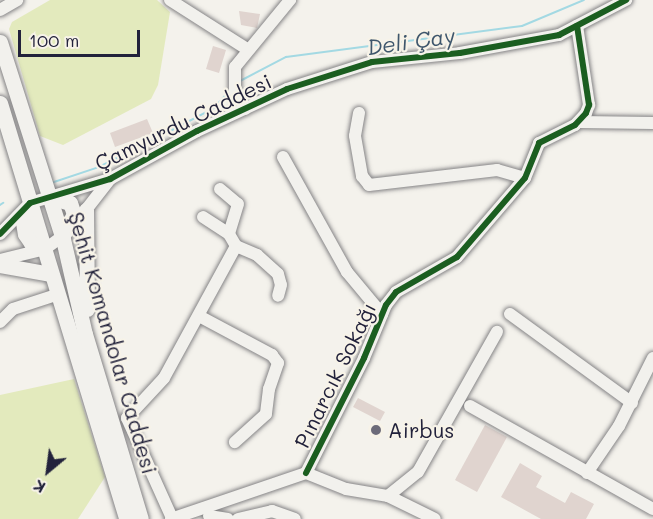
<!DOCTYPE html>
<meta charset="utf-8">
<style>
body{margin:0}
#map{position:relative;width:653px;height:519px;overflow:hidden;background:#f4f2ec;font-family:Mali,sans-serif}
div>[style]{position:absolute}
.green>*{inset:0;background:#e3eabd}
.stream>*{height:2px;margin:-1px;padding:0 1px;transform-origin:1px;border-radius:1px;background:#a3d9e3}
.building>*{inset:0;background:#e0d4cf}
.roads{filter:drop-shadow(0 0 2px #858486) drop-shadow(0 0 2px #858486)}
.minor>*{height:12px;margin:-6px;padding:0 6px;transform-origin:6px;border-radius:6px;background:#f2f1ed}
.major>*{height:15px;margin:-7.5px;padding:0 7.5px;transform-origin:7.5px;border-radius:7.5px;background:#f2f1ed}
.cycleway>*{height:6px;margin:-3px;padding:0 3px;transform-origin:3px;border-radius:3px;background:#1b5e20}
.dots>*{width:16px;height:16px;translate:-50% -50%;box-sizing:border-box;border:3px solid #f7f3e8;border-radius:50%}
span{translate:-50% -50%;white-space:nowrap;text-align:center;line-height:1.15;-webkit-text-stroke:4.5px #f7f3e8;paint-order:stroke}
.street-label{font-size:21px;color:#22223b}
.poi-label{font-size:21px;color:#22223b}
.left{translate:0 -50%;text-align:left}
.water-label{font-size:22px;color:#3e566c;font-style:italic}
.north{position:absolute;left:18px;top:441px;width:60px;height:60px;-webkit-text-stroke:4px #f7f3e8;paint-order:stroke;rotate:209deg;font-size:16px;font-weight:700;line-height:24px;text-align:center;color:#22223b}
.north::after{content:'';display:block;margin:auto;width:21px;height:27px;background:#22223b;clip-path:polygon(50% 0,100% 100%,50% 72%,0 100%)}
.scale{position:absolute;left:18px;top:30px;width:122px;height:27px;box-sizing:border-box;border:3px solid #22223b;border-top:0;padding-left:8px;font-size:18px;line-height:21px;white-space:nowrap;color:#22223b;-webkit-text-stroke:4px #f7f3e8;paint-order:stroke}
</style>
<div id="map">
<div class="green">
<i style="clip-path:polygon(50px 0,157px 0,170px 12px,158px 85px,151px 99px,63px 145px,40px 136px,9px 29px,12px 22px)"></i>
<i style="clip-path:polygon(74px 379px,105px 477px,78px 519px,0 519px,0 395px)"></i>
</div>
<div class="stream">
<i style="left:240px;top:81px;width:52px;rotate:-27.6deg"></i>
<i style="left:286px;top:57px;width:238px;rotate:-7.5deg"></i>
<i style="left:522px;top:26px;width:67px;rotate:-22.8deg"></i>
<i style="left:51px;top:183px;width:51px;rotate:-18.4deg"></i>
<i style="left:99px;top:167px;width:84px;rotate:-26.9deg"></i>
<i style="left:174px;top:129px;width:45px;rotate:-27.7deg"></i>
<i style="left:214px;top:108px;width:24px;rotate:-48deg"></i>
<i style="left:0;top:205px;width:4px;rotate:-34deg"></i>
</div>
<div class="building">
<i style="clip-path:polygon(239px 11px,260px 14px,257px 28px,241px 25px)"></i>
<i style="clip-path:polygon(213px 46px,226px 50px,219px 73px,206px 69px)"></i>
<i style="clip-path:polygon(147px 119px,153px 133px,115px 147px,110px 133px)"></i>
<i style="clip-path:polygon(358px 398px,385px 412px,380px 421px,353px 407px)"></i>
<i style="clip-path:polygon(485px 425px,507px 437px,477px 492px,455px 480px)"></i>
<i style="clip-path:polygon(520px 463px,542px 476px,536px 487px,565px 503px,571px 492px,594px 504px,586px 519px,541px 519px,501px 497px)"></i>
</div>
<div class="roads">
<div class="minor">
<i style="left:170px;top:0;width:91px;rotate:32.5deg"></i>
<i style="left:0;top:10px;width:20px;rotate:-30deg"></i>
<i style="left:245px;top:109px;width:21px;rotate:-119deg"></i>
<i style="left:235px;top:91px;width:24px;rotate:-90deg"></i>
<i style="left:235px;top:67px;width:87px;rotate:-50.6deg"></i>
<i style="left:359px;top:113px;width:23px;rotate:100deg"></i>
<i style="left:355px;top:136px;width:41px;rotate:80.1deg"></i>
<i style="left:362px;top:176px;width:11px;rotate:52deg"></i>
<i style="left:369px;top:185px;width:129px;rotate:-6.7deg"></i>
<i style="left:497px;top:170px;width:29px;rotate:16deg"></i>
<i style="left:579px;top:122px;width:74px;rotate:0.8deg"></i>
<i style="left:283px;top:157px;width:132px;rotate:60.9deg"></i>
<i style="left:347px;top:272px;width:55px;rotate:50.2deg"></i>
<i style="left:220px;top:189px;width:23px;rotate:40deg"></i>
<i style="left:238px;top:204px;width:31px;rotate:107deg"></i>
<i style="left:229px;top:234px;width:14px;rotate:60deg"></i>
<i style="left:236px;top:246px;width:23px;rotate:23deg"></i>
<i style="left:257px;top:255px;width:28px;rotate:42deg"></i>
<i style="left:278px;top:274px;width:11px;rotate:75deg"></i>
<i style="left:281px;top:285px;width:11px;rotate:105deg"></i>
<i style="left:82px;top:215px;width:46px;rotate:-52.1deg"></i>
<i style="left:203px;top:217px;width:31px;rotate:33deg"></i>
<i style="left:0;top:234px;width:43px;rotate:-45.9deg"></i>
<i style="left:30px;top:203px;width:84px;rotate:-16.7deg"></i>
<i style="left:110px;top:179px;width:99px;rotate:-28.9deg"></i>
<i style="left:197px;top:131px;width:99px;rotate:-25deg"></i>
<i style="left:287px;top:89px;width:89px;rotate:-17.6deg"></i>
<i style="left:372px;top:62px;width:88px;rotate:-5.8deg"></i>
<i style="left:460px;top:53px;width:101px;rotate:-10.3deg"></i>
<i style="left:559px;top:35px;width:76px;rotate:-27.6deg"></i>
<i style="left:0;top:260px;width:46px;rotate:-13.7deg"></i>
<i style="left:45px;top:249px;width:27px;rotate:-36deg"></i>
<i style="left:510px;top:314px;width:151px;rotate:36.1deg"></i>
<i style="left:199px;top:316px;width:83px;rotate:28.1deg"></i>
<i style="left:272px;top:355px;width:10px;rotate:53deg"></i>
<i style="left:278px;top:363px;width:28px;rotate:109deg"></i>
<i style="left:269px;top:389px;width:25px;rotate:97deg"></i>
<i style="left:266px;top:414px;width:42px;rotate:137.9deg"></i>
<i style="left:0;top:322px;width:18px;rotate:-45deg"></i>
<i style="left:13px;top:309px;width:48px;rotate:-18.1deg"></i>
<i style="left:470px;top:406px;width:210px;rotate:29.4deg"></i>
<i style="left:127px;top:418px;width:54px;rotate:-47.2deg"></i>
<i style="left:164px;top:378px;width:150px;rotate:-61.4deg"></i>
<i style="left:127px;top:418px;width:110px;rotate:65.8deg"></i>
<i style="left:306px;top:473px;width:129px;rotate:-63.2deg"></i>
<i style="left:364px;top:358px;width:57px;rotate:-67.5deg"></i>
<i style="left:386px;top:305px;width:16px;rotate:-52deg"></i>
<i style="left:396px;top:292px;width:70px;rotate:-29.8deg"></i>
<i style="left:457px;top:257px;width:104px;rotate:-49.3deg"></i>
<i style="left:525px;top:178px;width:38px;rotate:-68deg"></i>
<i style="left:539px;top:143px;width:40px;rotate:-26.6deg"></i>
<i style="left:575px;top:125px;width:16px;rotate:-47deg"></i>
<i style="left:586px;top:113px;width:9px;rotate:-69deg"></i>
<i style="left:589px;top:105px;width:80px;rotate:-98.6deg"></i>
<i style="left:587px;top:473px;width:57px;rotate:-55.8deg"></i>
<i style="left:619px;top:426px;width:76px;rotate:-63.4deg"></i>
<i style="left:388px;top:496px;width:38px;rotate:-39deg"></i>
<i style="left:418px;top:472px;width:161px;rotate:-60.6deg"></i>
<i style="left:209px;top:516px;width:19px;rotate:9deg"></i>
<i style="left:171px;top:519px;width:143px;rotate:-18.8deg"></i>
<i style="left:306px;top:473px;width:43px;rotate:21.8deg"></i>
<i style="left:346px;top:489px;width:43px;rotate:9.5deg"></i>
<i style="left:388px;top:496px;width:52px;rotate:26.1deg"></i>
<i style="left:238px;top:519px;width:35px;rotate:-13deg"></i>
<i style="left:272px;top:511px;width:24px;rotate:19deg"></i>
</div>
<div class="major">
<i style="left:0;top:42px;width:207px;rotate:72.3deg"></i>
<i style="left:63px;top:239px;width:98px;rotate:77deg"></i>
<i style="left:85px;top:334px;width:193px;rotate:73.2deg"></i>
<i style="left:0;top:103px;width:435px;rotate:73.1deg"></i>
<i style="left:49px;top:197px;width:22px;rotate:16deg"></i>
<i style="left:70px;top:203px;width:12px;rotate:70deg"></i>
<i style="left:74px;top:214px;width:25px;rotate:119deg"></i>
<i style="left:30px;top:203px;width:20px;rotate:110deg"></i>
<i style="left:23px;top:222px;width:12px;rotate:81deg"></i>
<i style="left:25px;top:234px;width:11px;rotate:56deg"></i>
<i style="left:31px;top:243px;width:15px;rotate:23deg"></i>
<i style="left:86px;top:210px;width:99px;rotate:89.4deg"></i>
<i style="left:0;top:265px;width:52px;rotate:10deg"></i>
</div>
</div>
<div class="cycleway">
<i style="left:0;top:234px;width:43px;rotate:-45.9deg"></i>
<i style="left:30px;top:203px;width:84px;rotate:-16.7deg"></i>
<i style="left:110px;top:179px;width:99px;rotate:-28.9deg"></i>
<i style="left:197px;top:131px;width:99px;rotate:-25deg"></i>
<i style="left:287px;top:89px;width:89px;rotate:-17.6deg"></i>
<i style="left:372px;top:62px;width:88px;rotate:-5.8deg"></i>
<i style="left:460px;top:53px;width:101px;rotate:-10.3deg"></i>
<i style="left:559px;top:35px;width:76px;rotate:-27.6deg"></i>
<i style="left:306px;top:473px;width:129px;rotate:-63.2deg"></i>
<i style="left:364px;top:358px;width:57px;rotate:-67.5deg"></i>
<i style="left:386px;top:305px;width:16px;rotate:-52deg"></i>
<i style="left:396px;top:292px;width:70px;rotate:-29.8deg"></i>
<i style="left:457px;top:257px;width:104px;rotate:-49.3deg"></i>
<i style="left:525px;top:178px;width:38px;rotate:-68deg"></i>
<i style="left:539px;top:143px;width:40px;rotate:-26.6deg"></i>
<i style="left:575px;top:125px;width:16px;rotate:-47deg"></i>
<i style="left:586px;top:113px;width:9px;rotate:-69deg"></i>
<i style="left:589px;top:105px;width:80px;rotate:-98.6deg"></i>
</div>
<div class="dots">
<i style="left:376px;top:430px;background:#6c6b79"></i>
</div>
<div class="street-label">
<span style="left:183px;top:122px;rotate:-26deg">Çamyurdu Caddesi</span>
<span style="left:113px;top:343px;rotate:74deg">Şehit Komandolar Caddesi</span>
<span style="left:335px;top:375px;rotate:-64deg">Pınarcık Sokağı</span>
</div>
<div class="poi-label">
<span class="left" style="left:388px;top:430px">Airbus</span>
</div>
<div class="water-label">
<span style="left:411px;top:41px;rotate:-8deg">Deli Çay</span>
</div>
<div class="north">K</div>
<div class="scale">100 m</div>
</div>
